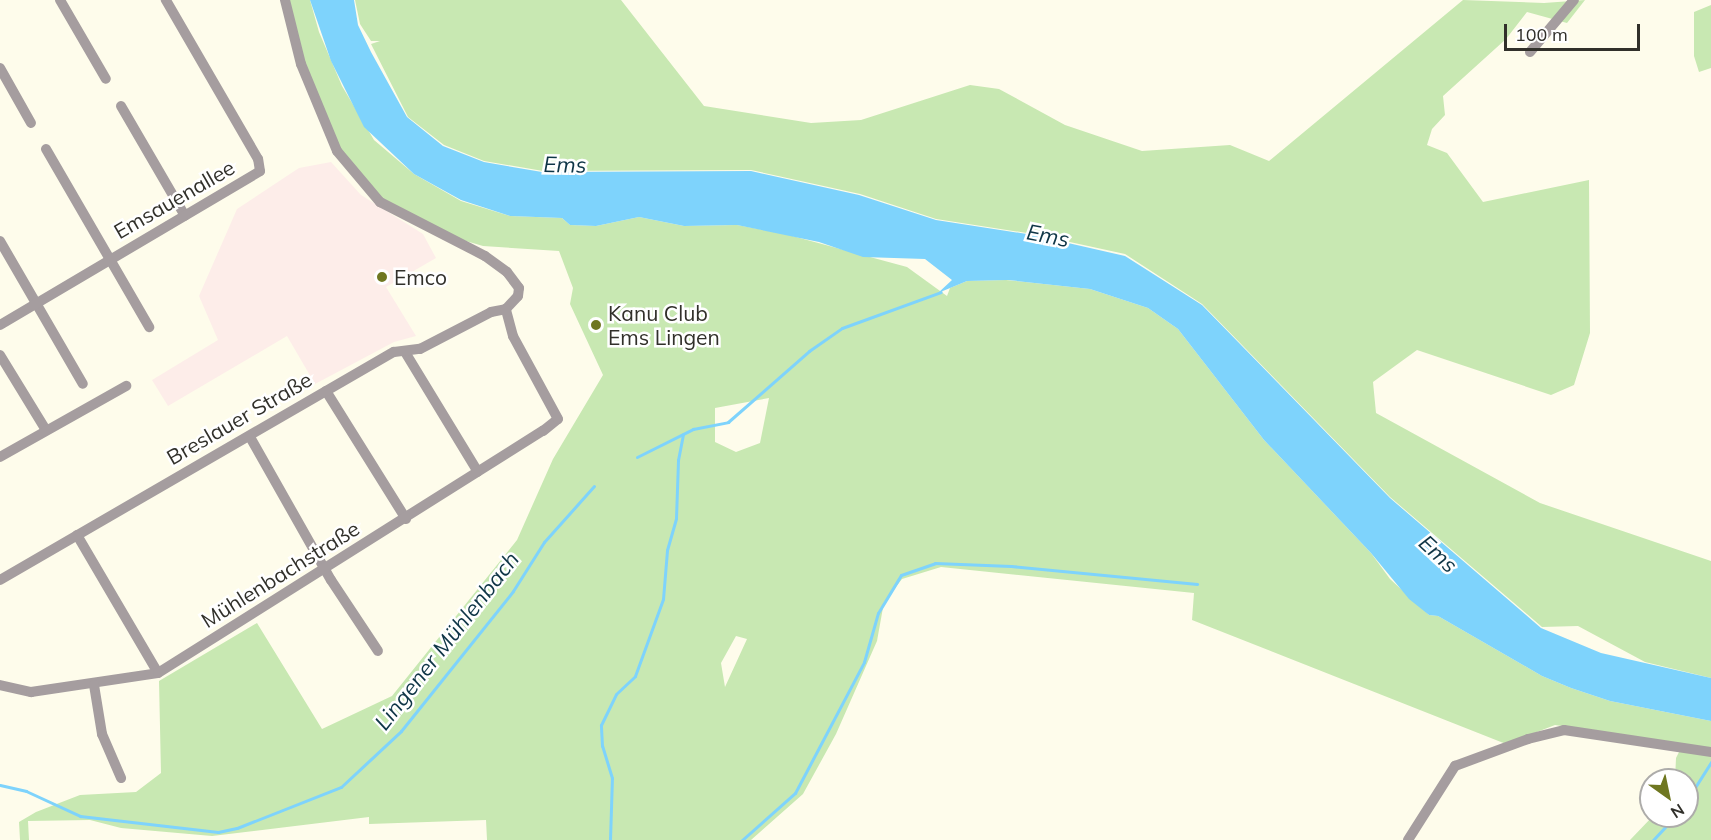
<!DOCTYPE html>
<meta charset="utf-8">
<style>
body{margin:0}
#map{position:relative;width:1711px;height:840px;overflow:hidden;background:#fefceb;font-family:Mulish,sans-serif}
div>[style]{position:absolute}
.commercial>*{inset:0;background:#fdede9}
.green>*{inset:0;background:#c8e8b2}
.water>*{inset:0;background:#7ed3fc}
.stream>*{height:3px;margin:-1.5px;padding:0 1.5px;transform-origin:1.5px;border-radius:1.5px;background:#7ed3fc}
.minor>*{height:10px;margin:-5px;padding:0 5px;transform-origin:5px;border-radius:5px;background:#a59d9f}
.dots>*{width:16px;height:16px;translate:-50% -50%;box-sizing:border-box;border:3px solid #fff;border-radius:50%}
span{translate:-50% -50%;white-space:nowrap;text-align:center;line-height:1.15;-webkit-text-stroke:5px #fff;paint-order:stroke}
.street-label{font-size:21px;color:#31302a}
.poi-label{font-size:21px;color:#31302a}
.left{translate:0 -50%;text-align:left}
.water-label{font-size:22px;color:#0e3546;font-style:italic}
.north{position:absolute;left:1639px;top:768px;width:60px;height:60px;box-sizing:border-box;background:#fff;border:2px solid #adacaa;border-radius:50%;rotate:147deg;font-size:16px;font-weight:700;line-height:24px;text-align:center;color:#31302a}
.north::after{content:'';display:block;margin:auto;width:21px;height:27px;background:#6f7721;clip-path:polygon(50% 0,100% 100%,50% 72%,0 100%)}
.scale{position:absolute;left:1504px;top:24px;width:136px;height:27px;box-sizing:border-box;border:3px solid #31302a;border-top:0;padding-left:8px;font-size:18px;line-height:21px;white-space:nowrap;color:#31302a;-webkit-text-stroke:4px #fff;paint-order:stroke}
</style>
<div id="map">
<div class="commercial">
<i style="clip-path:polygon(331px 162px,361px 195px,423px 234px,436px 258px,386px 287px,416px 336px,394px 342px,315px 384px,287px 336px,168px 406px,152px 380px,218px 340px,199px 296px,237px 209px,299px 168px)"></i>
</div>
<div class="green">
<i style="clip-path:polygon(evenodd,285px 0,310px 0,319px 32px,342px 86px,374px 140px,414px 174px,461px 201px,510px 216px,562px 218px,570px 225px,596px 226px,639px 217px,684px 226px,737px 225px,785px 234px,907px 267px,947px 296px,950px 288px,967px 281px,1006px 280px,1090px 289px,1148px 308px,1178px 329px,1264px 440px,1371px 553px,1390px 579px,1429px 615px,1438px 616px,1542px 676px,1571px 688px,1610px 701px,1711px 721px,1711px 748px,1555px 725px,1506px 744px,1192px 620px,1194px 593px,941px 567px,902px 579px,884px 602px,877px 641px,836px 734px,803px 794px,751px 840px,487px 840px,486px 820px,369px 824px,369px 817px,212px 836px,121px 828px,90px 820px,28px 821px,29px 840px,20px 840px,19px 822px,36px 812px,80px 795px,136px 792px,161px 773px,159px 681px,257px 623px,322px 729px,392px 696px,517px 540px,553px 459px,603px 375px,570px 304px,573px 288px,559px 251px,483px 246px,449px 236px,382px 199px,339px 150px,304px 65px,285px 0,769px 398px,760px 443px,736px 452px,715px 442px,715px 408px,769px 398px,285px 0,736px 636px,747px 639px,725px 687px,721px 663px,736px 636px)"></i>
<i style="clip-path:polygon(355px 0,621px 0,704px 106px,811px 123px,861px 120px,970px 85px,999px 89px,1065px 125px,1142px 151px,1230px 145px,1269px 161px,1463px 0,1544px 3px,1585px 0,1567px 23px,1527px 12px,1506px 39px,1443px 96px,1445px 115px,1432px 129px,1427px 145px,1447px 153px,1483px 202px,1589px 180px,1590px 333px,1574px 385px,1551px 395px,1417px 350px,1373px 382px,1376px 413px,1540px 503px,1711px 561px,1711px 678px,1645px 662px,1578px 626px,1542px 627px,1390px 497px,1202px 304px,1125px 254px,1033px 234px,936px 219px,860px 194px,751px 170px,543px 171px,484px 161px,444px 145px,408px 117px,371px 44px,380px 41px,371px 41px,360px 24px)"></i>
<i style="clip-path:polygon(1711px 5px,1711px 68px,1699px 72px,1694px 56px,1694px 12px)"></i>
<i style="clip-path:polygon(1711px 749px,1711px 840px,1630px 840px,1653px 816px,1687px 816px,1687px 780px,1675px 780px,1676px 758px,1680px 750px)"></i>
</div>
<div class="water">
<i style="clip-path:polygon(310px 0,354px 0,358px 25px,371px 52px,407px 117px,443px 146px,484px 162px,542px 172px,751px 171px,859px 195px,936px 220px,1033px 235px,1125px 256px,1202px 305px,1390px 498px,1541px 628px,1601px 653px,1711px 678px,1711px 721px,1610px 701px,1571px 688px,1542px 676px,1438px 616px,1429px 615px,1409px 599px,1371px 553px,1264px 440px,1178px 329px,1148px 308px,1090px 289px,1008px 280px,967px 281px,938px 293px,952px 280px,925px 259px,863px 257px,819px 242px,737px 225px,684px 226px,639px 217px,596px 226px,570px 225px,562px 218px,510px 216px,461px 200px,414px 174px,364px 127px,331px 61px)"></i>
</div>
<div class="stream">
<i style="left:637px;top:457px;width:63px;rotate:-26.6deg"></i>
<i style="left:693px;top:429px;width:36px;rotate:-11deg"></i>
<i style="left:728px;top:422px;width:108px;rotate:-41.2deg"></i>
<i style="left:809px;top:351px;width:40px;rotate:-34.9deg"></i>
<i style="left:842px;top:328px;width:105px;rotate:-20deg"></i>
<i style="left:0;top:785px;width:27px;rotate:13deg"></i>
<i style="left:26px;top:791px;width:60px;rotate:24.8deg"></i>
<i style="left:80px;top:816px;width:139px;rotate:6.6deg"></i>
<i style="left:218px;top:832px;width:19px;rotate:-12deg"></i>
<i style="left:237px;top:828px;width:112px;rotate:-21.5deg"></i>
<i style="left:341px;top:787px;width:82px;rotate:-43deg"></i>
<i style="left:401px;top:731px;width:179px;rotate:-51.3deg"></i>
<i style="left:513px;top:591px;width:58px;rotate:-57.7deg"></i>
<i style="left:544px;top:542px;width:75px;rotate:-48.2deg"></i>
<i style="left:1687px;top:800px;width:45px;rotate:-57.7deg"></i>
<i style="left:610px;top:840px;width:62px;rotate:-88.2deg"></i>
<i style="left:612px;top:778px;width:34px;rotate:-107deg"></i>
<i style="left:602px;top:746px;width:21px;rotate:-93deg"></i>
<i style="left:601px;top:725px;width:34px;rotate:-64deg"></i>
<i style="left:616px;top:694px;width:26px;rotate:-43deg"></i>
<i style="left:635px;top:676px;width:82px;rotate:-70deg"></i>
<i style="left:663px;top:599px;width:49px;rotate:-85.3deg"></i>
<i style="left:667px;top:550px;width:33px;rotate:-74deg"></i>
<i style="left:676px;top:518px;width:58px;rotate:-88deg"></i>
<i style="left:678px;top:460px;width:26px;rotate:-79deg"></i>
<i style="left:742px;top:840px;width:71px;rotate:-41.6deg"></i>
<i style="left:795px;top:793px;width:148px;rotate:-62.2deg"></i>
<i style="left:864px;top:662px;width:51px;rotate:-74.1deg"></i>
<i style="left:878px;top:613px;width:44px;rotate:-58.8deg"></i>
<i style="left:901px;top:575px;width:36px;rotate:-19deg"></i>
<i style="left:935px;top:563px;width:76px;rotate:2.3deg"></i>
<i style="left:1011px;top:566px;width:187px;rotate:5.5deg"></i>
<i style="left:1653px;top:840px;width:33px;rotate:-47deg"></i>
</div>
<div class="minor">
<i style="left:60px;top:0;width:91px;rotate:59.8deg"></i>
<i style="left:285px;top:0;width:66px;rotate:76deg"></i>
<i style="left:301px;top:64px;width:94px;rotate:67.5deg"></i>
<i style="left:337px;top:151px;width:67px;rotate:49.9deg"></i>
<i style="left:380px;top:202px;width:118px;rotate:27.2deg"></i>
<i style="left:485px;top:256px;width:27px;rotate:36deg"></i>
<i style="left:507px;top:272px;width:20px;rotate:53deg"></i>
<i style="left:519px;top:288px;width:8px;rotate:97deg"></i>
<i style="left:518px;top:296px;width:18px;rotate:133deg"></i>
<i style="left:1530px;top:52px;width:68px;rotate:-49.8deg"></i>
<i style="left:0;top:68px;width:63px;rotate:60.6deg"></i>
<i style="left:121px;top:106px;width:127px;rotate:59.8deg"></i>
<i style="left:46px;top:149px;width:206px;rotate:59.9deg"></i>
<i style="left:0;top:241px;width:165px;rotate:59.9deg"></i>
<i style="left:0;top:325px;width:302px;rotate:-30.6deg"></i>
<i style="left:260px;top:171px;width:12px;rotate:-99deg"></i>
<i style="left:258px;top:159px;width:184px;rotate:-120.1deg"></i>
<i style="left:405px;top:352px;width:140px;rotate:58.7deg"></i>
<i style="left:0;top:355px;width:88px;rotate:58.5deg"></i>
<i style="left:326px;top:391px;width:151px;rotate:58deg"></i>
<i style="left:250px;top:437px;width:164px;rotate:60.5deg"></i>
<i style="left:331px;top:580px;width:85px;rotate:56.5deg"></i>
<i style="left:0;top:457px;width:145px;rotate:-29.4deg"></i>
<i style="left:77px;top:535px;width:160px;rotate:59.6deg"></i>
<i style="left:0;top:580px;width:455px;rotate:-30.1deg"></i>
<i style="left:394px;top:352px;width:26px;rotate:-7deg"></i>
<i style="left:420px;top:349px;width:80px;rotate:-27.5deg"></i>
<i style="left:491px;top:312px;width:15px;rotate:-11deg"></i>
<i style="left:0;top:685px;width:32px;rotate:13deg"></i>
<i style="left:31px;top:692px;width:128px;rotate:-8.5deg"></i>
<i style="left:158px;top:673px;width:455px;rotate:-32.2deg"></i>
<i style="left:543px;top:431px;width:19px;rotate:-39deg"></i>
<i style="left:558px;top:419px;width:94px;rotate:-118.5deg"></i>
<i style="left:513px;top:336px;width:28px;rotate:-105deg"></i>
<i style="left:94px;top:685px;width:50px;rotate:80.7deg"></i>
<i style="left:102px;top:734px;width:48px;rotate:66.6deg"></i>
<i style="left:1408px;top:840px;width:88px;rotate:-57.6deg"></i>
<i style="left:1455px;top:766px;width:78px;rotate:-20.3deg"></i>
<i style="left:1528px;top:739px;width:37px;rotate:-14deg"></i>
<i style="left:1564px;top:730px;width:149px;rotate:8.5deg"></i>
</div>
<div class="dots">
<i style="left:382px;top:277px;background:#6f7721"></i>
<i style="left:596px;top:325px;background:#6f7721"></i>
</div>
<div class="street-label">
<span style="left:174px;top:199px;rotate:-30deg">Emsauenallee</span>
<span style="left:239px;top:418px;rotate:-30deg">Breslauer Straße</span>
<span style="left:280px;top:574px;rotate:-32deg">Mühlenbachstraße</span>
</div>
<div class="poi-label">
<span class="left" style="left:394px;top:277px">Emco</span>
<span class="left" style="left:608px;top:325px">Kanu Club<br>Ems Lingen</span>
</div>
<div class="water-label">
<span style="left:565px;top:165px;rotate:1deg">Ems</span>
<span style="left:1048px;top:236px;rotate:11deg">Ems</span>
<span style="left:1438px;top:554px;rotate:43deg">Ems</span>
<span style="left:447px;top:641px;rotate:-52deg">Lingener Mühlenbach</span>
</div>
<div class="north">N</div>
<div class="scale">100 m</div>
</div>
